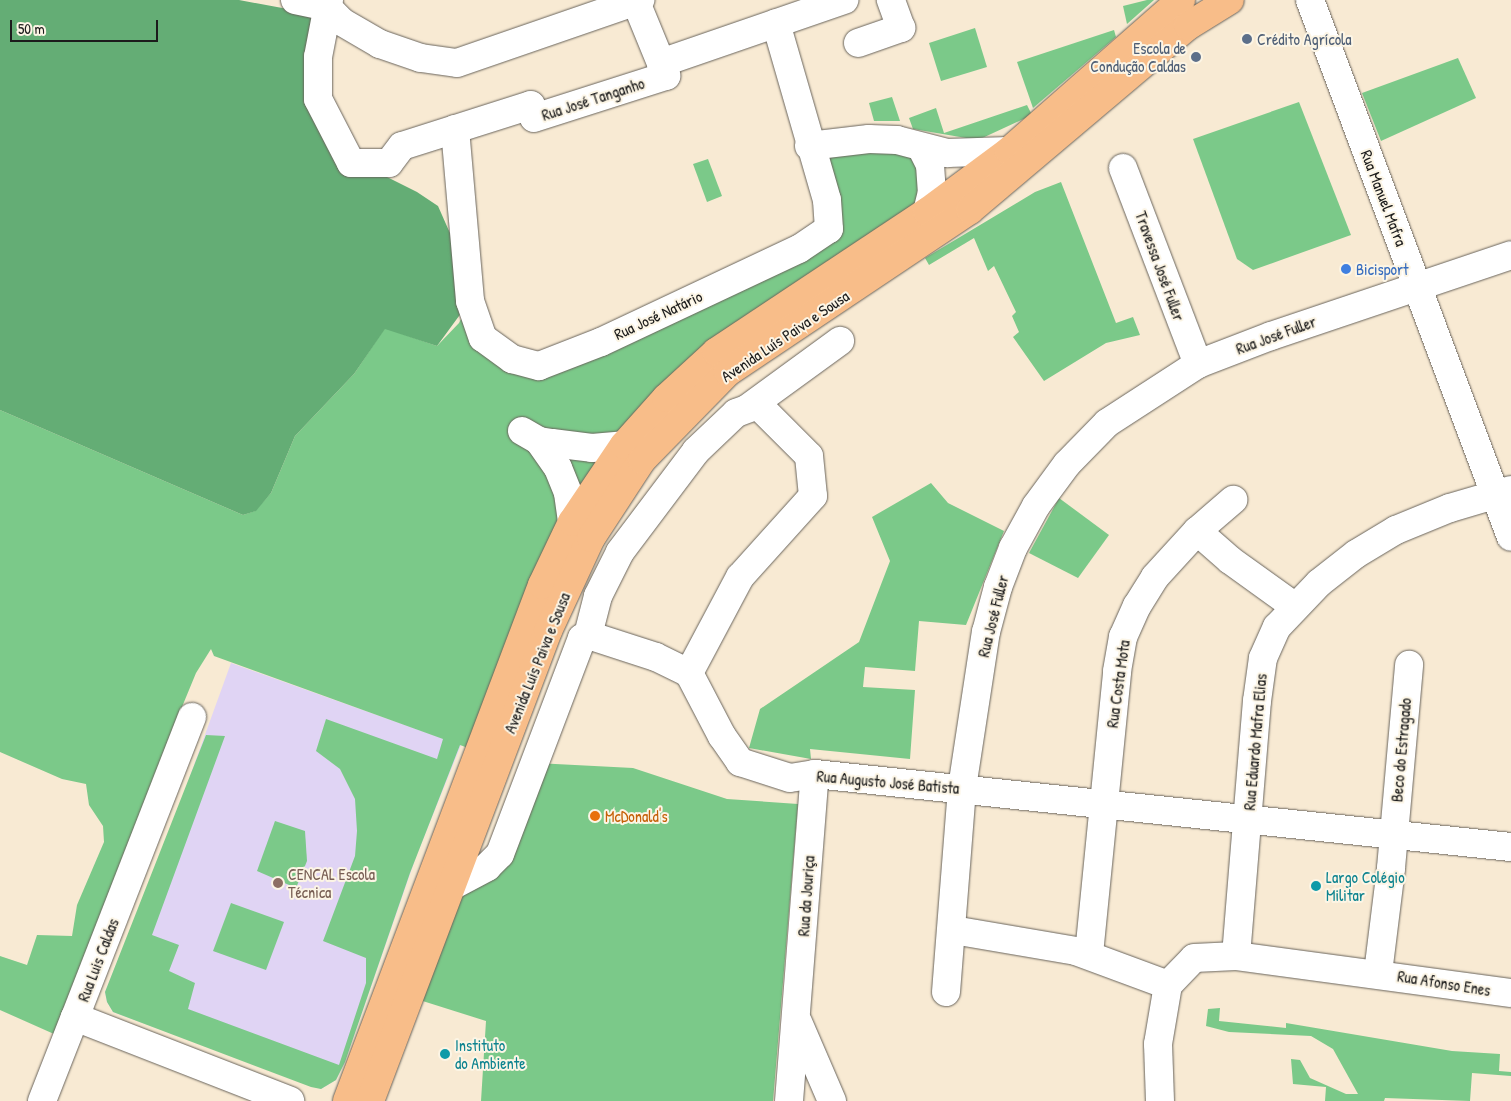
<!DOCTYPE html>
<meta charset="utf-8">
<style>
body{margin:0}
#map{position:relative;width:1511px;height:1101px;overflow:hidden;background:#f8ead3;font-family:"Patrick Hand",sans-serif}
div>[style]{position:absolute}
.built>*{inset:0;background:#e0d4f4}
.green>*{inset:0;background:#7bc989}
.forest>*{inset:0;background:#64ad75}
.roads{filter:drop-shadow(0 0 1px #69645c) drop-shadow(0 0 1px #69645c)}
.minor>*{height:28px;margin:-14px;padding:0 14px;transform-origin:14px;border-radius:14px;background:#fff}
.major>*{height:28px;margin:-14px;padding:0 14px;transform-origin:14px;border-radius:14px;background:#f8bd89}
.dots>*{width:14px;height:14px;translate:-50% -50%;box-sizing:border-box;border:2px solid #fcf5e5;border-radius:50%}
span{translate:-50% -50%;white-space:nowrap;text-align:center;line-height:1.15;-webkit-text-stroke:4px #fcf5e5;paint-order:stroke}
.service-label{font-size:16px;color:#4e5e75}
.left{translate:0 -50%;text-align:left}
.right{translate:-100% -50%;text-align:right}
.street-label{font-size:16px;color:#1c1c1c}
.shop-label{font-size:16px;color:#366cbe}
.food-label{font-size:16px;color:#c56008}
.education-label{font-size:16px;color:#785e54}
.culture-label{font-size:16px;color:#0d838f}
.scale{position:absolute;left:10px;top:20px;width:148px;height:22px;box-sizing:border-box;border:2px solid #1c1c1c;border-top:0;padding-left:6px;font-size:15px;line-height:18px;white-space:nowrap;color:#1c1c1c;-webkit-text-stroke:4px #fcf5e5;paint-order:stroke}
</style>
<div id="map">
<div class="built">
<i style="clip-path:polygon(231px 663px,461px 745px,416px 857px,345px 1062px,336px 1080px,321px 1089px,113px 1012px,107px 1002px,105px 992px,173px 823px)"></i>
</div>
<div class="green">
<i style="clip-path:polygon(1147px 0,1154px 0,1127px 24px,1123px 6px)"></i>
<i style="clip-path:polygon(975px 28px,987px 67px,941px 81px,929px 43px)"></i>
<i style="clip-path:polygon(1114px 30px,1116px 37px,1033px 108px,1017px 62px)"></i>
<i style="clip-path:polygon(1458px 58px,1476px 98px,1381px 141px,1362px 93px)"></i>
<i style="clip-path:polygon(892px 97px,900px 121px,874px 121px,869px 103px)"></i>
<i style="clip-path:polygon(1299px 102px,1351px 235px,1253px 270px,1237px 259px,1193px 139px)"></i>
<i style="clip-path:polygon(1027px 105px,1032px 115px,978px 140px,913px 129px,909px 118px,936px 108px,944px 133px)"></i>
<i style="clip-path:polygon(809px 146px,922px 149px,932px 192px,716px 352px,479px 752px,460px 745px,410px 873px,345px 1062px,336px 1080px,321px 1089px,311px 1087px,113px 1012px,107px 1002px,105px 992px,206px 735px,225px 736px,152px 935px,179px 945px,169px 971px,195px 983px,188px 1009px,339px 1065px,366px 983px,366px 958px,323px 941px,355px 856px,357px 831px,355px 799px,340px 769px,316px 751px,326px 719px,437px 759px,443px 739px,214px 656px,211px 649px,196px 673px,170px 736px,54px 1034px,0 1010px,0 956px,27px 965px,37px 935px,72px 936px,77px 905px,104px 842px,103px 826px,89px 805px,86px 784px,62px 779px,0 752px,0 410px,243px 515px,255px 511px,271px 493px,295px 436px,354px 374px,385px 328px,437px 346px,459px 323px,470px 301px,520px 362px,817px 235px)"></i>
<i style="clip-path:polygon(708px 159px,722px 196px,707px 202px,693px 164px)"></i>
<i style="clip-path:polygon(1061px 182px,1116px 323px,1133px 317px,1140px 335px,1106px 343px,1044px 381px,1013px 337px,1019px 332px,1012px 316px,1016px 312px,994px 266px,988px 271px,974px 238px,929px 265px,925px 258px,1035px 192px)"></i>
<i style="clip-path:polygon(931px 483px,948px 503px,1004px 531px,966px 625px,919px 621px,915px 671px,865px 667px,863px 687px,915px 690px,910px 759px,810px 749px,811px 759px,749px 748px,760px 709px,859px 642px,890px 561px,872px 517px)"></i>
<i style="clip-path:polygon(1059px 498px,1109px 535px,1078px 578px,1029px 553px)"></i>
<i style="clip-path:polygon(536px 763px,633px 768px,727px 799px,798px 804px,773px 1101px,481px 1101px,486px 1021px,410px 997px,452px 886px,487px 867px)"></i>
<i style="clip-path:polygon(275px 821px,305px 831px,307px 861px,296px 888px,257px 871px)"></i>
<i style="clip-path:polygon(231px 903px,284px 922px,266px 970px,213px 951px)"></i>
<i style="clip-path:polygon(1220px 1008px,1219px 1021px,1286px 1028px,1286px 1023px,1452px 1051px,1500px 1054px,1499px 1071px,1511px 1072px,1511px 1076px,1472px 1073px,1470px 1101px,1385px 1098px,1384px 1101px,1325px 1101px,1326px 1087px,1293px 1084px,1291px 1059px,1300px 1060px,1310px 1078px,1346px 1094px,1358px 1094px,1333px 1049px,1311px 1036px,1229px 1032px,1206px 1026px,1208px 1009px)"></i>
</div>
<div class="forest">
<i style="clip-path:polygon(0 0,239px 0,320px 15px,318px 67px,349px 158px,417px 192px,438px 206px,457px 249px,470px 301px,437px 346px,385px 329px,354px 374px,295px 436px,271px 493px,256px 511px,243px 515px,0 410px)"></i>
</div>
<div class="roads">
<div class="minor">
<i style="left:295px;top:0;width:33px;rotate:12deg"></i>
<i style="left:329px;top:0;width:58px;rotate:100.9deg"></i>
<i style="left:318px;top:57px;width:42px;rotate:90deg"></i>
<i style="left:318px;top:99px;width:72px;rotate:62.7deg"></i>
<i style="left:351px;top:163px;width:38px"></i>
<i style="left:389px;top:163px;width:21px;rotate:-53deg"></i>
<i style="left:402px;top:146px;width:135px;rotate:-17.6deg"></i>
<i style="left:531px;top:105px;width:13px;rotate:77deg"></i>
<i style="left:534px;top:118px;width:139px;rotate:-17.7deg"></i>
<i style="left:666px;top:76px;width:14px;rotate:-111deg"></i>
<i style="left:661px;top:63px;width:194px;rotate:-19deg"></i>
<i style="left:1310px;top:0;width:573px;rotate:69.48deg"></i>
<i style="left:636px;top:2px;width:66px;rotate:67.7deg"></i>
<i style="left:327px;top:7px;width:21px;rotate:45deg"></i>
<i style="left:342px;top:22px;width:44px;rotate:30.1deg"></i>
<i style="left:380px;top:44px;width:43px;rotate:18.9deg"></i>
<i style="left:421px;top:58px;width:36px;rotate:8deg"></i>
<i style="left:457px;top:63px;width:194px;rotate:-19deg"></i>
<i style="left:858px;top:43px;width:46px;rotate:-19.2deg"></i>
<i style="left:901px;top:28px;width:30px;rotate:-110deg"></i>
<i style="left:455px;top:129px;width:173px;rotate:85deg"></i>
<i style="left:470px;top:301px;width:39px;rotate:71deg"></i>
<i style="left:483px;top:338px;width:36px;rotate:36deg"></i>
<i style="left:512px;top:359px;width:28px;rotate:15deg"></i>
<i style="left:539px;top:366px;width:66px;rotate:-21.2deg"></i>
<i style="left:601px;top:342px;width:219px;rotate:-25.2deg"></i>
<i style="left:799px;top:249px;width:36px;rotate:-34deg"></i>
<i style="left:829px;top:229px;width:29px;rotate:-94deg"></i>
<i style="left:827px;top:200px;width:184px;rotate:-106.1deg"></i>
<i style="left:809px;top:146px;width:60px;rotate:-6.7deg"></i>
<i style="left:869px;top:139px;width:28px;rotate:2deg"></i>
<i style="left:897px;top:140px;width:52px;rotate:14.6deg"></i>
<i style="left:947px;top:153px;width:62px;rotate:-1.8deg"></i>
<i style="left:922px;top:149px;width:18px;rotate:63deg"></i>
<i style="left:930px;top:165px;width:27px;rotate:86deg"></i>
<i style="left:932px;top:192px;width:21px;rotate:104deg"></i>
<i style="left:1123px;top:168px;width:210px;rotate:69.1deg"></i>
<i style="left:748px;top:408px;width:114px;rotate:-36.1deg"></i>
<i style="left:522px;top:431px;width:20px;rotate:30deg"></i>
<i style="left:539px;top:441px;width:13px;rotate:9deg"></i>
<i style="left:552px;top:443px;width:40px;rotate:7.1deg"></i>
<i style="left:592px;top:448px;width:32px;rotate:-5deg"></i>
<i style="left:539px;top:441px;width:33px;rotate:55deg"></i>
<i style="left:558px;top:468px;width:27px;rotate:68deg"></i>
<i style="left:568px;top:493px;width:29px;rotate:82deg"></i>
<i style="left:1197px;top:531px;width:44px;rotate:41.3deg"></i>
<i style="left:1230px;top:560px;width:79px;rotate:35.7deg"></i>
<i style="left:588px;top:635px;width:71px;rotate:17.9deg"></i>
<i style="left:656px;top:657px;width:37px;rotate:26deg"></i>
<i style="left:689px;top:673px;width:71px;rotate:62.4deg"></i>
<i style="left:722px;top:736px;width:32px;rotate:55deg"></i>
<i style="left:740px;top:762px;width:52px;rotate:17.7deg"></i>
<i style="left:790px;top:778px;width:25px;rotate:-9deg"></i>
<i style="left:815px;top:774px;width:700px;rotate:5.99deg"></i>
<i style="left:192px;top:717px;width:322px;rotate:111.3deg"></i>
<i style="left:75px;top:1017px;width:231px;rotate:21.3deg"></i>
<i style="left:452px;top:886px;width:40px;rotate:-28deg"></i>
<i style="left:487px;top:867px;width:18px;rotate:-45deg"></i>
<i style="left:500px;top:854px;width:231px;rotate:-69.2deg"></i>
<i style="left:582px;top:638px;width:7px;rotate:-27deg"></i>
<i style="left:588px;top:635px;width:40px;rotate:-75.6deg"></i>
<i style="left:598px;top:596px;width:49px;rotate:-63.4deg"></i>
<i style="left:620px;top:552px;width:126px;rotate:-53deg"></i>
<i style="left:696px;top:451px;width:55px;rotate:-43.5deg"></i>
<i style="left:736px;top:413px;width:23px;rotate:-20deg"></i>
<i style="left:758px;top:405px;width:72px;rotate:45deg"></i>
<i style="left:809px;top:456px;width:40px;rotate:84.3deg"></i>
<i style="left:813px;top:496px;width:109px;rotate:132deg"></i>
<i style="left:740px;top:577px;width:109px;rotate:118deg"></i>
<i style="left:953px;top:930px;width:125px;rotate:9.7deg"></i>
<i style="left:1076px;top:951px;width:98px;rotate:20.3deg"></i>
<i style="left:1089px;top:954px;width:284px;rotate:-84.3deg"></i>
<i style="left:1117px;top:671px;width:35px;rotate:-80deg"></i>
<i style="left:1123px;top:637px;width:34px;rotate:-66deg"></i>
<i style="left:1137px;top:606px;width:34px;rotate:-58deg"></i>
<i style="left:1155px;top:577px;width:62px;rotate:-47.6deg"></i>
<i style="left:1197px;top:531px;width:48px;rotate:-40.7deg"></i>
<i style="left:1236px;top:956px;width:256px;rotate:-85.3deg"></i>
<i style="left:1257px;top:701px;width:43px;rotate:-82.1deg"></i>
<i style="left:1263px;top:658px;width:34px;rotate:-66deg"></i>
<i style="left:1277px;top:627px;width:61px;rotate:-46.3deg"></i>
<i style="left:1319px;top:583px;width:47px;rotate:-38.1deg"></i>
<i style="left:1356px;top:554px;width:47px;rotate:-31deg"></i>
<i style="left:1396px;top:530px;width:58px;rotate:-22.2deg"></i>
<i style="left:1450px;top:508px;width:64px;rotate:-16.4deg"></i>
<i style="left:1378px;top:973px;width:106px;rotate:-82.9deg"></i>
<i style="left:1391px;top:868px;width:204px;rotate:-84.9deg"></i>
<i style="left:946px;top:992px;width:205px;rotate:-85.5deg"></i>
<i style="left:962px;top:788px;width:158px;rotate:-81.3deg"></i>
<i style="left:986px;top:632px;width:47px;rotate:-75.1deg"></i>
<i style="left:998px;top:587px;width:42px;rotate:-69deg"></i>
<i style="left:1013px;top:548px;width:48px;rotate:-61.3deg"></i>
<i style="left:1036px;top:506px;width:52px;rotate:-53.6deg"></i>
<i style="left:1067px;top:464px;width:57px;rotate:-45.7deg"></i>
<i style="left:1107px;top:423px;width:108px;rotate:-33deg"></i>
<i style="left:1198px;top:364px;width:78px;rotate:-21deg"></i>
<i style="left:1271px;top:336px;width:253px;rotate:-18.6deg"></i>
<i style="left:798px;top:1022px;width:86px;rotate:66.7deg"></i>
<i style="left:42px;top:1101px;width:90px;rotate:-68.6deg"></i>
<i style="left:789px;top:1101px;width:328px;rotate:-85.5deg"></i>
<i style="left:1160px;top:1101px;width:57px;rotate:-92deg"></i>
<i style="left:1158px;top:1044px;width:60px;rotate:-80.4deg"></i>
<i style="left:1168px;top:985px;width:37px;rotate:-46deg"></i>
<i style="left:1194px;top:958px;width:42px;rotate:-2.7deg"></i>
<i style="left:1236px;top:956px;width:277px;rotate:7.7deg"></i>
</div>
<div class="major">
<i style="left:347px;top:1101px;width:552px;rotate:-69.3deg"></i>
<i style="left:542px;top:585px;width:70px;rotate:-64.5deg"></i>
<i style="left:572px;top:522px;width:93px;rotate:-56deg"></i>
<i style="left:624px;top:445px;width:63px;rotate:-48.2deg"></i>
<i style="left:666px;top:398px;width:68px;rotate:-42.6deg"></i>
<i style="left:716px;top:352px;width:253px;rotate:-33.6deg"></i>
<i style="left:927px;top:212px;width:102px;rotate:-36.6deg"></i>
<i style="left:1009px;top:151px;width:229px;rotate:-41.3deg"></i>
<i style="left:370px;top:1101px;width:503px;rotate:-69.26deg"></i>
<i style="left:548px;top:631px;width:102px;rotate:-65.2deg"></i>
<i style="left:591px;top:538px;width:93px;rotate:-56.8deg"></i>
<i style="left:642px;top:460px;width:123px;rotate:-45.7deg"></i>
<i style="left:728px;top:372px;width:291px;rotate:-33.8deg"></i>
<i style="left:970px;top:210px;width:285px;rotate:-40.2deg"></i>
<i style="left:1188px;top:26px;width:49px;rotate:-31.8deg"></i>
</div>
</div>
<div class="dots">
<i style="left:1247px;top:39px;background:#5c6f8a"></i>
<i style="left:1196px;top:57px;background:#5c6f8a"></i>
<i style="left:1346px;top:269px;background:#3f7fe0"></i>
<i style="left:595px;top:816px;background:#e8710a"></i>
<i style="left:278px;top:883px;background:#8d6e63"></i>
<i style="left:1316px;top:886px;background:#0f9aa8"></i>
<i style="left:445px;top:1054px;background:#0f9aa8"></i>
</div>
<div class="service-label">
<span class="left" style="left:1257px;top:39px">Crédito Agrícola</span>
<span class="right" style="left:1186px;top:57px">Escola de<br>Condução Caldas</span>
</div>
<div class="street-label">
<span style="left:593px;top:99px;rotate:-18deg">Rua José Tanganho</span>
<span style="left:1384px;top:198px;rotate:69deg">Rua Manuel Mafra</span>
<span style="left:1160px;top:266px;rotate:70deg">Travessa José Fuller</span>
<span style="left:658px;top:315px;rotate:-25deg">Rua José Natário</span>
<span style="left:1276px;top:335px;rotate:-20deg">Rua José Fuller</span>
<span style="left:785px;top:336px;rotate:-34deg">Avenida Luís Paiva e Sousa</span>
<span style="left:993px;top:616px;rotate:-76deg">Rua José Fuller</span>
<span style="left:537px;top:663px;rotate:-68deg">Avenida Luís Paiva e Sousa</span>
<span style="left:1118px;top:684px;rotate:-82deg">Rua Costa Mota</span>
<span style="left:1255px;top:742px;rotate:-85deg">Rua Eduardo Mafra Elias</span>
<span style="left:1401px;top:750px;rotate:-85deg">Beco do Estragado</span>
<span style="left:888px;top:782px;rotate:5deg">Rua Augusto José Batista</span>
<span style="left:806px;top:896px;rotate:-86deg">Rua da Jouriça</span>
<span style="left:98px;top:960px;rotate:-69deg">Rua Luis Caldas</span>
<span style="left:1444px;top:983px;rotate:9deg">Rua Afonso Enes</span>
</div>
<div class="shop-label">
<span class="left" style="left:1356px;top:269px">Bicisport</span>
</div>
<div class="food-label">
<span class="left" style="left:605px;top:816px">McDonald's</span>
</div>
<div class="education-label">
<span class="left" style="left:288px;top:883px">CENCAL Escola<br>Técnica</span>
</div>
<div class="culture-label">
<span class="left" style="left:1326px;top:886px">Largo Colégio<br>Militar</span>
<span class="left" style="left:455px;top:1054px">Instituto<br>do Ambiente</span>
</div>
<div class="scale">50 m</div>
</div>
